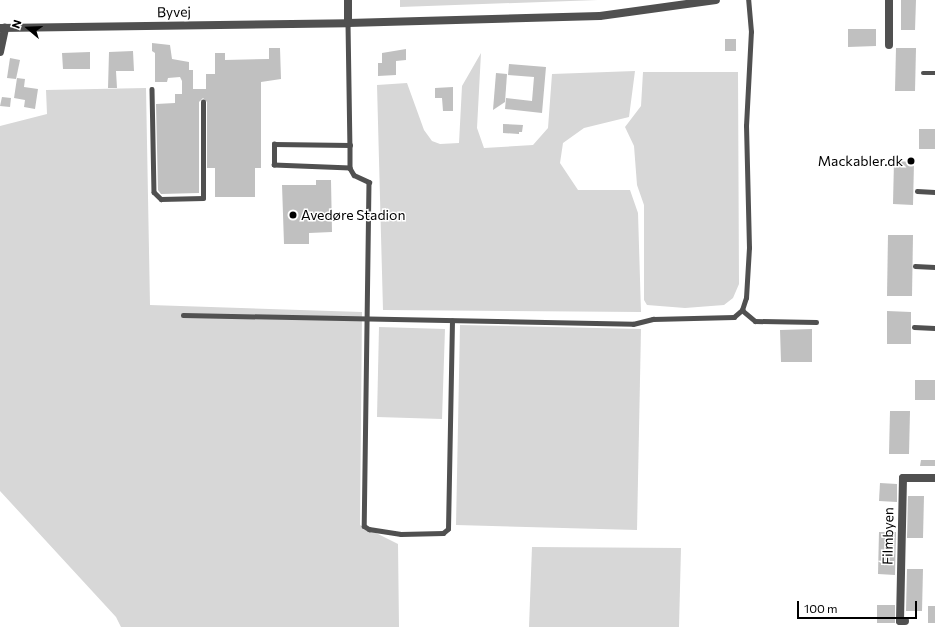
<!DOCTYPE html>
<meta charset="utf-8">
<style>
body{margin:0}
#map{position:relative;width:935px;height:627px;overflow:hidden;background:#fff;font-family:Commissioner,sans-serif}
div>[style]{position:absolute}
.green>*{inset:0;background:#d7d7d7}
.building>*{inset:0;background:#c0c0c0}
.service>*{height:4.5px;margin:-2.25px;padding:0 2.25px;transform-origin:2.25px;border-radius:2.25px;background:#505050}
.minor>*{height:8px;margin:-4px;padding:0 4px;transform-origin:4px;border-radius:4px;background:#505050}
.tertiary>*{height:8px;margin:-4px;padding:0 4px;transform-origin:4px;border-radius:4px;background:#505050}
.dots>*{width:11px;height:11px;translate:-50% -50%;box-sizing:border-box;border:2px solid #fff;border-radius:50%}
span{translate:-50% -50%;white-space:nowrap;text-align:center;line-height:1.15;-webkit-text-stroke:3px #fff;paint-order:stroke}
.street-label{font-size:14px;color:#000}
.poi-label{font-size:14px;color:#000}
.right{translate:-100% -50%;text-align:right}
.left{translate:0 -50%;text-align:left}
.north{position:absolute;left:8px;top:8px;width:40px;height:40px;-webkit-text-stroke:3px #fff;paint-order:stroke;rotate:289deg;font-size:11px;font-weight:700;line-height:16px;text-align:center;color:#000}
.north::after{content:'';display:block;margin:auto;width:14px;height:18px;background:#000;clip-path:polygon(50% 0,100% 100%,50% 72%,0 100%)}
.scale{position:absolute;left:797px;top:601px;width:120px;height:18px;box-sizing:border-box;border:2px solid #000;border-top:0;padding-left:5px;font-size:12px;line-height:14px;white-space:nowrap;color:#000;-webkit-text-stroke:3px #fff;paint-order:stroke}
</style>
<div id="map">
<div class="green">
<i style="clip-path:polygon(400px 0,598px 0,400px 7px)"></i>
<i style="clip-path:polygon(481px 53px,477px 128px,484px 148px,533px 145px,548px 128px,552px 74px,635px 71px,629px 117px,584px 128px,563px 143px,560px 163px,578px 190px,630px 190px,638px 213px,641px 312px,383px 310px,377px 85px,407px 83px,424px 130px,432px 141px,440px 144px,459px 143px,462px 86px)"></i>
<i style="clip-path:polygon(643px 72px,738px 72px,739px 284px,733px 298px,724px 305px,685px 308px,647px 305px,644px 300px,644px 205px,637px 185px,634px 146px,625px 127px,641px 106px)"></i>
<i style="clip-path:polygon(146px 88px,150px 305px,362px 312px,360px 525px,398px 544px,399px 627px,121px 627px,116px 617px,0 491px,0 126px,47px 114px,46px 90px)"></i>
<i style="clip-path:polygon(460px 325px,641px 329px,637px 530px,456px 525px)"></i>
<i style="clip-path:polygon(379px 327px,445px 329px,442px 419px,377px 417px)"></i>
<i style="clip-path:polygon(532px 547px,681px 548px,679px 627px,529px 627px)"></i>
</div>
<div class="building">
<i style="clip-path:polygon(901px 0,916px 0,915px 30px,901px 30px)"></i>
<i style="clip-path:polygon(848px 29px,876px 29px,876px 46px,848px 47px)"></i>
<i style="clip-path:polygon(725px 39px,736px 39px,736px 51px,725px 51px)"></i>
<i style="clip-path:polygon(152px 43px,170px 45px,172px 59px,189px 62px,189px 70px,193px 70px,193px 89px,206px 89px,206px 74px,215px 74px,215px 53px,225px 53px,225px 60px,269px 59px,269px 48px,280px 48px,281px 79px,261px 82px,261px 168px,255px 168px,255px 197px,215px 197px,215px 168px,207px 168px,207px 102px,203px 98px,199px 102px,199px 193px,161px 194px,158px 190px,156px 104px,175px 103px,175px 94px,182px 94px,182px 81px,180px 77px,168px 78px,167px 82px,155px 82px,155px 53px,152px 51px)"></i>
<i style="clip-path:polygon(896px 48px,916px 48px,915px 91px,895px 91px)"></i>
<i style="clip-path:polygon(406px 49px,406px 60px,396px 61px,396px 75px,378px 76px,378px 63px,382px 63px,382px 53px)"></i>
<i style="clip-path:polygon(133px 51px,134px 71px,116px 71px,117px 88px,108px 88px,109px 52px)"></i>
<i style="clip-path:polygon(90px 52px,90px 69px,63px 69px,62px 53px)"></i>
<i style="clip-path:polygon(10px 58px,20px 60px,16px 79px,7px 78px)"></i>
<i style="clip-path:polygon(509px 64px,546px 67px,542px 113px,505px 109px,506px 98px,532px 101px,534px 77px,508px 75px)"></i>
<i style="clip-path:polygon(496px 73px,507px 74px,505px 102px,493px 110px)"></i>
<i style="clip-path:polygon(17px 78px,25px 79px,24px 87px,38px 89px,35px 109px,24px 107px,25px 100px,14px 98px)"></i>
<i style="clip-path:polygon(453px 87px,453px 111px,443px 111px,442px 98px,435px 98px,435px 88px)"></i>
<i style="clip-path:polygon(2px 97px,11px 98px,10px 107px,0 106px)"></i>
<i style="clip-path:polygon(503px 124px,523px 125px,522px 132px,519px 132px,519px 134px,503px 133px)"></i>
<i style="clip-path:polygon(919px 129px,935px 129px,935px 149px,919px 149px)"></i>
<i style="clip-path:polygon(894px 161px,914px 162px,913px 205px,893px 204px)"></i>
<i style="clip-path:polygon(316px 180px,331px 180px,332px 232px,309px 233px,309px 244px,284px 244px,282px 185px,316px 185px)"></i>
<i style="clip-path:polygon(888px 235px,913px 235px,912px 296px,887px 296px)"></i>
<i style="clip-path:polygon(887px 311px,911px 312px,911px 344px,887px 344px)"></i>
<i style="clip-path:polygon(812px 329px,812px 362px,781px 362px,780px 330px)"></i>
<i style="clip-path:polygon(915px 380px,935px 380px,935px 400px,915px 400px)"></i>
<i style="clip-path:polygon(890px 411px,910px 411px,909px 454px,889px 454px)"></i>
<i style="clip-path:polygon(921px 460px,935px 460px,935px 466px,920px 466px)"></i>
<i style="clip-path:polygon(880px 483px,897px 484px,897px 502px,879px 501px)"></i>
<i style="clip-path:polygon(908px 496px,924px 496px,923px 538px,907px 538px)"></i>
<i style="clip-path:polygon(879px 532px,896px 532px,895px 575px,878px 574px)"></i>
<i style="clip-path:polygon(907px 569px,923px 569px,922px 611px,906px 611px)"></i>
<i style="clip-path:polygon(877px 605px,895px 605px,895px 623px,877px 623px)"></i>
<i style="clip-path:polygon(928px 606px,935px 606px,935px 623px,928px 623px)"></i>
</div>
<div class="service">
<i style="left:348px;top:23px;width:122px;rotate:89.1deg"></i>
<i style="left:350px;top:145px;width:23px;rotate:90deg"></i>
<i style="left:350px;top:168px;width:76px;rotate:-177.7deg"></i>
<i style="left:274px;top:165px;width:21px;rotate:-90deg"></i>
<i style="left:274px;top:144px;width:76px;rotate:0.8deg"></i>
<i style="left:923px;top:73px;width:12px"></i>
<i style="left:152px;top:89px;width:103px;rotate:88.9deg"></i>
<i style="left:154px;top:192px;width:10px;rotate:45deg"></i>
<i style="left:161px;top:199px;width:42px;rotate:-1.4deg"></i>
<i style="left:203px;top:198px;width:96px;rotate:-90deg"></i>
<i style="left:350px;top:168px;width:8px;rotate:60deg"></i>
<i style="left:354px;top:175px;width:17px;rotate:25deg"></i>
<i style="left:369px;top:182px;width:344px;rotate:90.8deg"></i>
<i style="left:364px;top:526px;width:6px;rotate:31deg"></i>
<i style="left:369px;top:529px;width:32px;rotate:9deg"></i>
<i style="left:401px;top:534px;width:42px;rotate:-1.4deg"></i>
<i style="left:443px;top:533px;width:6px;rotate:-39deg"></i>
<i style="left:448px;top:529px;width:208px;rotate:-88.9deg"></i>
<i style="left:917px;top:191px;width:18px;rotate:3deg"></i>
<i style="left:915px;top:266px;width:20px;rotate:3deg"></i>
<i style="left:742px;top:310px;width:17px;rotate:40deg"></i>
<i style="left:755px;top:321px;width:61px;rotate:0.9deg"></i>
<i style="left:183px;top:315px;width:450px;rotate:1.1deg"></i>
<i style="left:633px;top:324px;width:21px;rotate:-14deg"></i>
<i style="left:653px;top:319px;width:81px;rotate:-1.4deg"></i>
<i style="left:734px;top:317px;width:11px;rotate:-41deg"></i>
<i style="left:742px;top:310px;width:13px;rotate:-72deg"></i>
<i style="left:746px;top:298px;width:50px;rotate:-86.6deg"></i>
<i style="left:749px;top:248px;width:122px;rotate:-91.4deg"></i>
<i style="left:746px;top:126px;width:94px;rotate:-87deg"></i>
<i style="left:751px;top:32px;width:32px;rotate:-95deg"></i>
<i style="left:914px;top:327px;width:21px;rotate:3deg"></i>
</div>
<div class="minor">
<i style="left:348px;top:23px;width:23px;rotate:-90deg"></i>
<i style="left:889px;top:45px;width:45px;rotate:-90deg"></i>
<i style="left:0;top:52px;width:25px;rotate:-78deg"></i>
<i style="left:905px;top:621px;width:5px;rotate:180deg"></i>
<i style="left:900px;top:621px;width:143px;rotate:-88.8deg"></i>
<i style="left:903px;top:478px;width:32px"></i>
</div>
<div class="tertiary">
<i style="left:0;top:28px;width:348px;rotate:-0.8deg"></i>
<i style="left:348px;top:23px;width:252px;rotate:-1.6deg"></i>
<i style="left:600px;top:16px;width:117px;rotate:-7.9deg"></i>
</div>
<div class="dots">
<i style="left:911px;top:161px;background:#000"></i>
<i style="left:293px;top:215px;background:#000"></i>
</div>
<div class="street-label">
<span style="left:174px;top:12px;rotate:-1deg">Byvej</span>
<span style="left:888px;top:536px;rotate:-89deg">Filmbyen</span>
</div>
<div class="poi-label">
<span class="right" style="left:903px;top:161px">Mackabler.dk</span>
<span class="left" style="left:301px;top:215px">Avedøre Stadion</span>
</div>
<div class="north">N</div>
<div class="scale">100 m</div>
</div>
